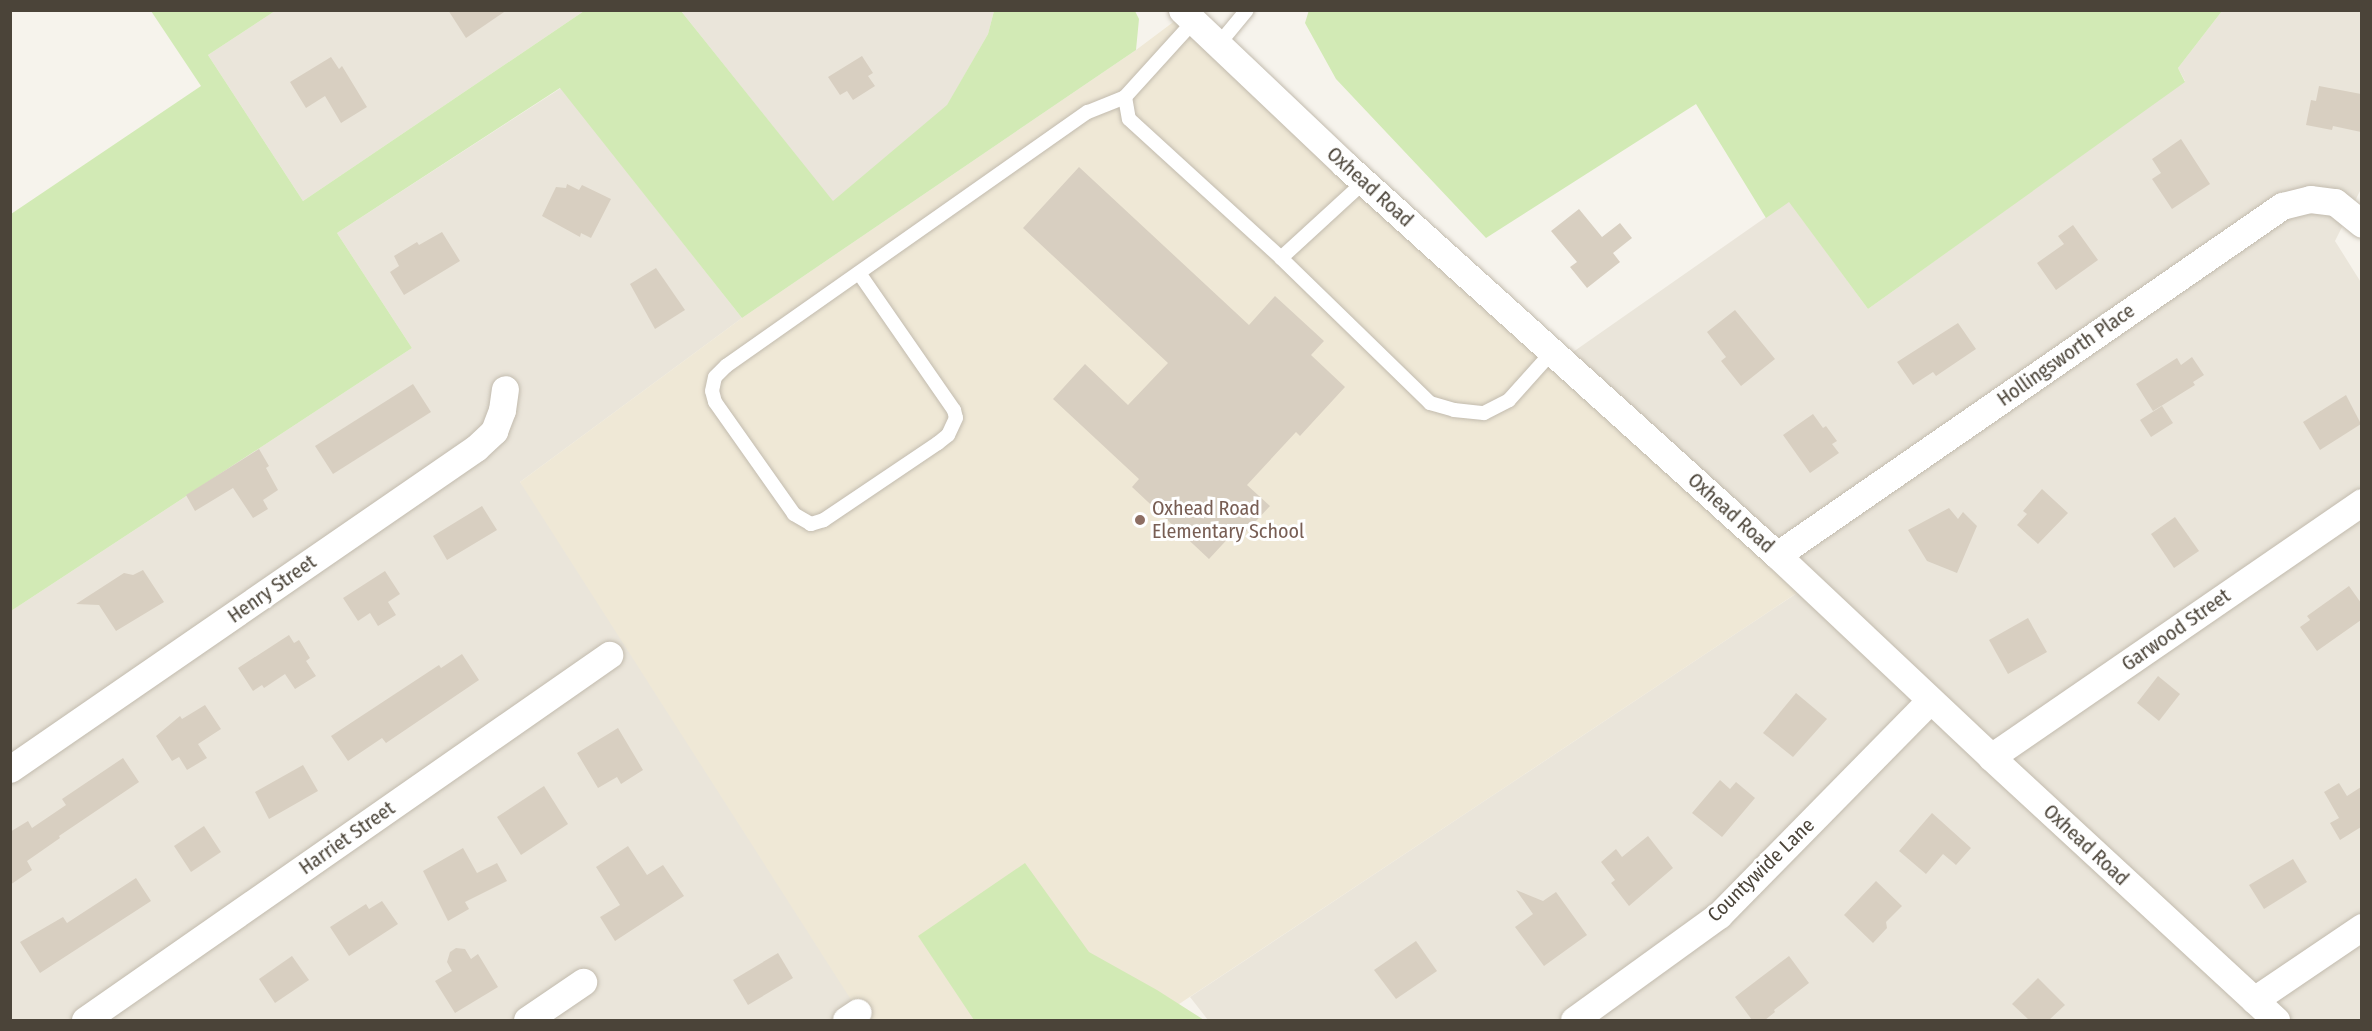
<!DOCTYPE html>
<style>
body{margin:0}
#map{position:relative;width:2372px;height:1031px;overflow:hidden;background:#f6f3ec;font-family:"Fira Sans Condensed",sans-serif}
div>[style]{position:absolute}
.residential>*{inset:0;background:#eae5da}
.education>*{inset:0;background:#efe8d6}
.green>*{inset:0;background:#d2eab5}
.building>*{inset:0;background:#d8cfc1}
.roads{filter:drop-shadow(0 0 2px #c2bbae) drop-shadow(0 0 2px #c2bbae)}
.lane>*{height:14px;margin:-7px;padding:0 7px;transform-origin:7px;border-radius:7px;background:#fff}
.street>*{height:27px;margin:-13.5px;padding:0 13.5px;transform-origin:13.5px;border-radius:13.5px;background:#fff}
.dots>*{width:16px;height:16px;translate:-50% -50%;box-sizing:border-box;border:3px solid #fff;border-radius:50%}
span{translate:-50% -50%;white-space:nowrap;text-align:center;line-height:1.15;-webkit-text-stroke:6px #fff;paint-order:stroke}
.street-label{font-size:20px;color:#4b4439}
.education-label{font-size:20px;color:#785e54}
.left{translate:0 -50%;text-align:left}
.frame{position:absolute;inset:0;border:12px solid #4b4439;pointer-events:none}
</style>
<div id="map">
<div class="residential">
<i style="clip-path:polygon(275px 11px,584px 11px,303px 201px,208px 55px)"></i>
<i style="clip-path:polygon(681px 11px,994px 11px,988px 34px,947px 106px,833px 202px)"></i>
<i style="clip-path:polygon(2222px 11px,2361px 11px,2361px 189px,2335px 241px,2362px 284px,2361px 1020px,1208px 1020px,1190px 997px,1809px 585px,1563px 359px,1789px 201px,1868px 309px,2185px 81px,2178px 68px)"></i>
<i style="clip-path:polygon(561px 88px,742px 318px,520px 482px,974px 1020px,11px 1020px,11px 611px,412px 348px,337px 233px)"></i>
</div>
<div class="education">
<i style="clip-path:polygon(1180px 17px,1809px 585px,1155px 1020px,864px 1020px,520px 482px,742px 318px,1136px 50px)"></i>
</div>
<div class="green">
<i style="clip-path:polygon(1309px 10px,2222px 10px,2222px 11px,2178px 68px,2185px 82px,1868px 309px,1789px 202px,1766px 218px,1696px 104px,1486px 238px,1336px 79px,1305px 23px)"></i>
<i style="clip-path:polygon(151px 11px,275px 11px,208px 55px,303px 201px,584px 11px,681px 11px,833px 201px,947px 105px,988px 34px,994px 11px,1135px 11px,1139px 19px,1136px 50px,742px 318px,560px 88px,337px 233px,412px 348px,11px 611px,11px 214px,201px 86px)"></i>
<i style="clip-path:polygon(1025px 863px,1089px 952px,1157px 990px,1204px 1020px,974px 1020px,918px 936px)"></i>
</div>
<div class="building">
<i style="clip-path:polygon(448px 10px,507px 10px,466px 38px)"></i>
<i style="clip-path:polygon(862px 56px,873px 73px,868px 76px,875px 86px,853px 100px,847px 91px,840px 95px,828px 77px)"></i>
<i style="clip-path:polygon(331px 57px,339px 69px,342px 66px,367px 107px,341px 123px,325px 96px,306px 108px,290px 82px)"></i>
<i style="clip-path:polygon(2319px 86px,2361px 94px,2361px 132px,2333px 126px,2332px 130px,2306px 125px,2311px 100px,2316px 101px)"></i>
<i style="clip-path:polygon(2181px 139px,2210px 184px,2172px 209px,2152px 179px,2161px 173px,2152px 159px)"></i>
<i style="clip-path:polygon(1079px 167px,1249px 325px,1275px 296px,1324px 341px,1311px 355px,1345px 387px,1300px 436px,1296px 432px,1247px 485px,1270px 506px,1240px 538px,1234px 532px,1209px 559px,1132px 487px,1139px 479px,1053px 399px,1085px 364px,1128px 405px,1168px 363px,1023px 228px)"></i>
<i style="clip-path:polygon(567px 184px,579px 190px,582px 185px,611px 199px,591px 238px,581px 233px,580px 237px,542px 216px,556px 187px,566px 188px)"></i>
<i style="clip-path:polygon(1579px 209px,1602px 237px,1620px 223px,1632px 238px,1613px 253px,1620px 262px,1587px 288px,1570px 267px,1577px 262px,1551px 231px)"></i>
<i style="clip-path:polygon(2073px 225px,2098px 260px,2056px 290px,2037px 263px,2064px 244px,2058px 236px)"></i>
<i style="clip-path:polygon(442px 232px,460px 261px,404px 295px,390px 272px,399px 266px,394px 256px,417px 242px,419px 245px)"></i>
<i style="clip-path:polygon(656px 268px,685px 310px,655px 329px,630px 284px)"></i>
<i style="clip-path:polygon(1735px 310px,1775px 359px,1741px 386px,1721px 361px,1726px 357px,1707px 332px)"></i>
<i style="clip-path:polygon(1958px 323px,1976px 349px,1936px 376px,1933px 372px,1913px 385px,1897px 362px)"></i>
<i style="clip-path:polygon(2192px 357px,2204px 375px,2193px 382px,2195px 385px,2153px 411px,2136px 384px,2177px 358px,2181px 365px)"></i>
<i style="clip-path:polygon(413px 384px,431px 412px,333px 474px,315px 446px)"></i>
<i style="clip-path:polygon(2346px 395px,2361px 424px,2320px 450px,2303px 422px)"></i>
<i style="clip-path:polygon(2162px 406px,2173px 423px,2151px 437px,2140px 420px)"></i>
<i style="clip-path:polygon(1813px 414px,1823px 428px,1826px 426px,1837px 441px,1832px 444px,1839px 453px,1810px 473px,1783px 435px)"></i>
<i style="clip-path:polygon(259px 449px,269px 466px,266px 468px,278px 490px,263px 500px,268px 509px,253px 518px,233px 488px,195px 511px,186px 495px)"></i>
<i style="clip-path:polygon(2042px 489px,2068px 513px,2038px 544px,2017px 525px,2027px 514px,2023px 511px)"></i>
<i style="clip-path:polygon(482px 506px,497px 530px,447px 560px,433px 536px)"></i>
<i style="clip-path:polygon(1949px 508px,1958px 519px,1963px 512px,1977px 526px,1957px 573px,1927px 561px,1908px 530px)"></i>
<i style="clip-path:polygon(2175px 517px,2199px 551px,2174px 568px,2151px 534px)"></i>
<i style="clip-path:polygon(143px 570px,164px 602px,116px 631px,99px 605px,76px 604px,124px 573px,133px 575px)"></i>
<i style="clip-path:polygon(385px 571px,400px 594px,388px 602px,396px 615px,378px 626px,370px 613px,358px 621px,343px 598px)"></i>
<i style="clip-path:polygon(2349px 586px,2361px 603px,2361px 620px,2317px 651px,2300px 627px,2310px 620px,2307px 616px)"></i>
<i style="clip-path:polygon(2028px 618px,2047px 652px,2008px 674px,1989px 640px)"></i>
<i style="clip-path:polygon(289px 635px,294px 643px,299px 640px,310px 658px,306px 661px,316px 676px,295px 689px,285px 674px,264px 688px,262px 685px,253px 691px,238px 668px)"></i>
<i style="clip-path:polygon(462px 654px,479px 680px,386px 743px,382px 738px,348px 761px,331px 736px,439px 665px,441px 668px)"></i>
<i style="clip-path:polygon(2158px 676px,2180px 694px,2159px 721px,2137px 703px)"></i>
<i style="clip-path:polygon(1796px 693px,1827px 719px,1793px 757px,1763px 733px)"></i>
<i style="clip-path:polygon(205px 705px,221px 729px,198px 744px,207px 758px,187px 770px,179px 757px,172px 761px,156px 736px,180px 716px,182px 719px)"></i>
<i style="clip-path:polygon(618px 728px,643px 770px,621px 784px,617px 777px,598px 788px,577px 753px)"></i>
<i style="clip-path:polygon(123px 758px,139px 782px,59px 836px,60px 838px,27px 861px,32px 870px,10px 885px,10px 832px,28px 821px,32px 828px,66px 805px,62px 799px)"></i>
<i style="clip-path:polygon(303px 765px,318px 791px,269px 819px,255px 792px)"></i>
<i style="clip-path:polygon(1720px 780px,1730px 789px,1736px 782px,1755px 798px,1722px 837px,1692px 813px)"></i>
<i style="clip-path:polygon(2339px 783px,2347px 796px,2361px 787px,2361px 827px,2340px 840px,2330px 823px,2339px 818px,2324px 792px)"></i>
<i style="clip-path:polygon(544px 786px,568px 824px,521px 855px,497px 817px)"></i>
<i style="clip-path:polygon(1932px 813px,1971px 848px,1956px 865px,1943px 854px,1926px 874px,1899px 851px)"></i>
<i style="clip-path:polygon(204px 826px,221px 852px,191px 872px,174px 846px)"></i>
<i style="clip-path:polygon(1648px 836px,1673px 868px,1629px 906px,1611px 883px,1615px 880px,1601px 862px,1616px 849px,1622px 857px)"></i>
<i style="clip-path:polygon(628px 846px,647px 875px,663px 865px,684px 896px,615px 941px,600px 917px,620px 905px,596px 867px)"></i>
<i style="clip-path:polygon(463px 848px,477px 873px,497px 863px,507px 881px,465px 902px,469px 909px,448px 921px,423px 871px)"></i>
<i style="clip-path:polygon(2293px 859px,2307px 882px,2264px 909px,2249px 885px)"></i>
<i style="clip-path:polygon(136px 878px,151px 901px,40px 973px,20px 942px,63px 917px,67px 923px)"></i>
<i style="clip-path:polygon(1876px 881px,1902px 906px,1886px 922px,1887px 928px,1873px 943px,1844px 915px)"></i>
<i style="clip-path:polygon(1516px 890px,1543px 901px,1556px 892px,1587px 935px,1544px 966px,1515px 927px,1533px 914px)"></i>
<i style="clip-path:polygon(382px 901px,398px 924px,349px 956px,330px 927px,366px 904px,369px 909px)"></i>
<i style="clip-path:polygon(1416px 941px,1437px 971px,1396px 999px,1374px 970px)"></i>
<i style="clip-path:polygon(456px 948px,465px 949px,471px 959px,478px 954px,498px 987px,455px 1013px,435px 981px,452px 971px,447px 962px,450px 952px)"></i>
<i style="clip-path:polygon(778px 953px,793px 978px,748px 1005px,733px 980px)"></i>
<i style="clip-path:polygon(292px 956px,309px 980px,275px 1003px,259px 979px)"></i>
<i style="clip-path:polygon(1789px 956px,1809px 983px,1774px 1010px,1775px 1012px,1765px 1020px,1752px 1020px,1735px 997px)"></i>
<i style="clip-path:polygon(2038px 978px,2065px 1005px,2049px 1020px,2029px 1020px,2012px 1004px)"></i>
</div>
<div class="roads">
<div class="lane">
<i style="left:1193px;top:22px;width:101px;rotate:132.2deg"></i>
<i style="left:1125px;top:97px;width:22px;rotate:80deg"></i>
<i style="left:1129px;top:119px;width:206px;rotate:42.4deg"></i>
<i style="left:1281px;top:258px;width:208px;rotate:44.2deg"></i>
<i style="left:1430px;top:403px;width:25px;rotate:16deg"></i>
<i style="left:1454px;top:410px;width:30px;rotate:6deg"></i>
<i style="left:1484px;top:413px;width:28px;rotate:-27deg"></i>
<i style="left:1509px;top:400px;width:66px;rotate:-48.1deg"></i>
<i style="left:1218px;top:45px;width:45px;rotate:-50.4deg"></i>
<i style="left:1281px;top:258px;width:113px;rotate:-42.5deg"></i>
<i style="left:859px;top:273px;width:167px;rotate:55.3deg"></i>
<i style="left:954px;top:410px;width:8px;rotate:76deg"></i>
<i style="left:956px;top:418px;width:19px;rotate:115deg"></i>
<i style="left:948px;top:435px;width:13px;rotate:141deg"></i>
<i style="left:938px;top:443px;width:138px;rotate:146deg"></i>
<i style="left:824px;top:520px;width:14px;rotate:163deg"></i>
<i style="left:811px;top:524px;width:20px;rotate:-150deg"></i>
<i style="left:794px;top:514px;width:137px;rotate:-125.2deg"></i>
<i style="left:715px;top:402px;width:11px;rotate:-105deg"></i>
<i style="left:712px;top:391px;width:14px;rotate:-78deg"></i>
<i style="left:715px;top:377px;width:16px;rotate:-45deg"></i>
<i style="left:726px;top:366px;width:442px;rotate:-35.1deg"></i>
<i style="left:1088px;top:112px;width:40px;rotate:-22deg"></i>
</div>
<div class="street">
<i style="left:1182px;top:10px;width:224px;rotate:43.5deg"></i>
<i style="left:1344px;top:164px;width:583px;rotate:42.08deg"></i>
<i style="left:1777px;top:555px;width:294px;rotate:43.3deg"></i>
<i style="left:1991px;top:757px;width:388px;rotate:42.7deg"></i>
<i style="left:1777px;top:555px;width:614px;rotate:-34.65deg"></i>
<i style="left:2282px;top:206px;width:29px;rotate:-14deg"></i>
<i style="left:2310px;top:199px;width:25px;rotate:7deg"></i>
<i style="left:2335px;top:202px;width:35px;rotate:39deg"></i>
<i style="left:1991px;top:757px;width:450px;rotate:-34.5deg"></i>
<i style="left:10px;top:769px;width:566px;rotate:-34.56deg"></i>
<i style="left:476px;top:448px;width:25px;rotate:-43deg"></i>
<i style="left:494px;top:431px;width:22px;rotate:-69deg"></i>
<i style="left:502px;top:410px;width:21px;rotate:-82deg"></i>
<i style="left:2254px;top:1000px;width:130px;rotate:-34.1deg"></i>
<i style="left:85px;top:1020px;width:639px;rotate:-34.86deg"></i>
<i style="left:527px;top:1020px;width:68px;rotate:-34.2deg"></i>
<i style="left:846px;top:1020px;width:14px;rotate:-34deg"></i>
<i style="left:1574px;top:1020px;width:179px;rotate:-35.9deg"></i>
<i style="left:1719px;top:915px;width:301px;rotate:-45.5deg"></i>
</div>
</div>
<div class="dots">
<i style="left:1140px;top:520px;background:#8d6e63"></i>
</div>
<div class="street-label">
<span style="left:1370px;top:187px;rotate:42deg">Oxhead Road</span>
<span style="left:2066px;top:355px;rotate:-35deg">Hollingsworth Place</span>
<span style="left:1731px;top:513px;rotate:42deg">Oxhead Road</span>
<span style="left:272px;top:589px;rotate:-35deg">Henry Street</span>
<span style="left:2176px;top:630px;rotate:-35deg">Garwood Street</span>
<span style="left:347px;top:838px;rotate:-35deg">Harriet Street</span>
<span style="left:2086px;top:845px;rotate:43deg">Oxhead Road</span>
<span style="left:1761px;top:870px;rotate:-44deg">Countywide Lane</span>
</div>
<div class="education-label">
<span class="left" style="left:1152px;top:520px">Oxhead Road<br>Elementary School</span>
</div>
<div class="frame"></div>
</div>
